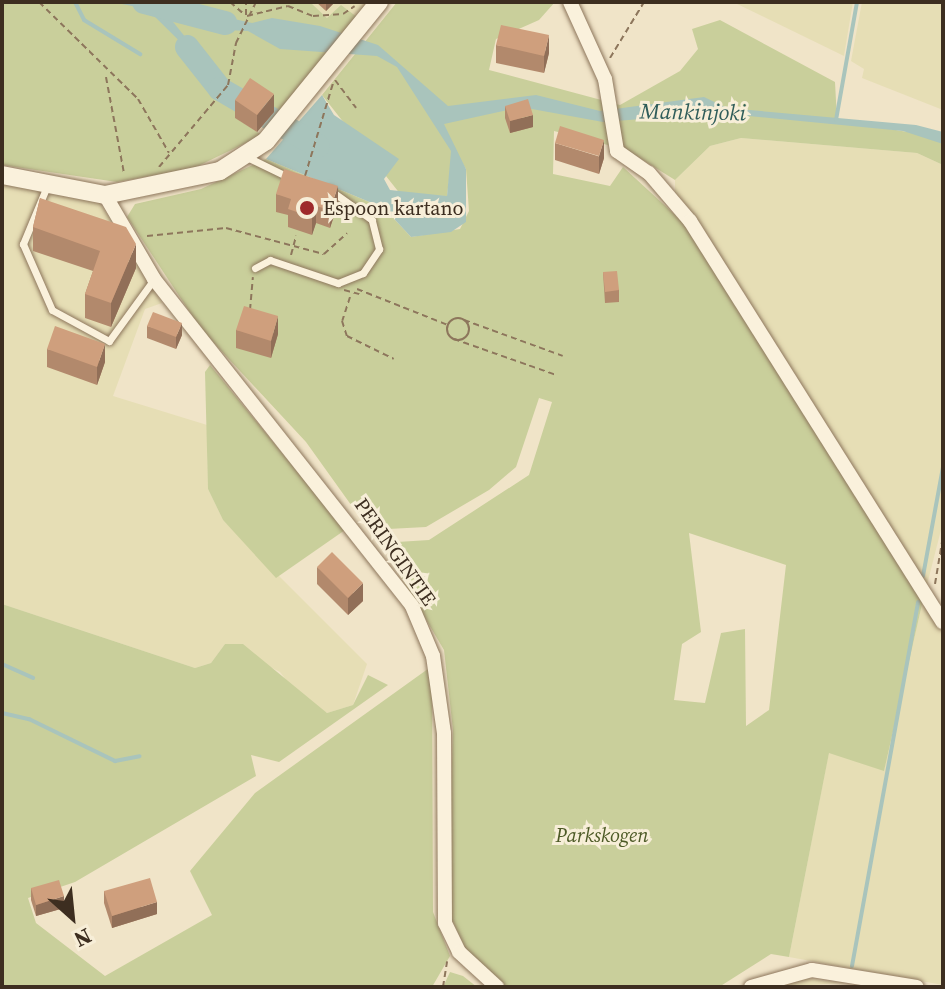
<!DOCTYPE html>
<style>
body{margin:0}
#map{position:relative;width:945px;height:989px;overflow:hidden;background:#f0e4c8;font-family:"Source Serif 4",serif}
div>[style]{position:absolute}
.farmland>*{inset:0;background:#e6deb5}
.green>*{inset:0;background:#c9cf9b}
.water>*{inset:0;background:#a9c4bc}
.stream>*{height:4px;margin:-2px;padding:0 2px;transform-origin:2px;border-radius:2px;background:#a9c4bc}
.river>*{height:24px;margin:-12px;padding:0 12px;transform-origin:12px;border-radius:12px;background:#a9c4bc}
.path>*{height:2px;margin-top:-1px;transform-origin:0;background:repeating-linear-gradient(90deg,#8d765c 0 6px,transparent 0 10px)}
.path>.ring{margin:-1px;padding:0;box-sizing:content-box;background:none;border:2px solid #8d765c;border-radius:50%}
.roads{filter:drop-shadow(0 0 2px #8d765c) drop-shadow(0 0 2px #8d765c)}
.service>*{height:7px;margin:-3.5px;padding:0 3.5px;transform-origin:3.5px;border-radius:3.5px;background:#faf1dc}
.minor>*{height:14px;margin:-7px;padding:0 7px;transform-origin:7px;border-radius:7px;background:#faf1dc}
.tertiary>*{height:18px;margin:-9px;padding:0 9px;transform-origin:9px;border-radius:9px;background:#faf1dc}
.wall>*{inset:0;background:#b2896c}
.shaded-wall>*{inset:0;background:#916f58}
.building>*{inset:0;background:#cf9f7d}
.dots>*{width:22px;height:22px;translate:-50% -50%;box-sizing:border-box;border:4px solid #f7eed8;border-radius:50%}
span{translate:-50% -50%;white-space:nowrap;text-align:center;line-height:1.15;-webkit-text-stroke:6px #f7eed8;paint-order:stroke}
.poi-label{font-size:20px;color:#3d2e20}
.left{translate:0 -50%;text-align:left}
.street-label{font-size:20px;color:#3d2e20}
.park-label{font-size:20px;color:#4d5a26;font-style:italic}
.water-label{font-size:22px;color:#2f5d5a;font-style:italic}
.frame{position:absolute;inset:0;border:4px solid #3d2e20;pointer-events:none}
.north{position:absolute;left:32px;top:877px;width:80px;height:80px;-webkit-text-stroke:6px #f7eed8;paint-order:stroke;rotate:153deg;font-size:22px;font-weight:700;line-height:32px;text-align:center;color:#3d2e20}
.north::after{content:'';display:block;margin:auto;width:28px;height:36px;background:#3d2e20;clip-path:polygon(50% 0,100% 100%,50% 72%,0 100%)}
</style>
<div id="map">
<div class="farmland">
<i style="clip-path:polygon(310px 2px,372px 2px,357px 17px,327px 18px)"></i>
<i style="clip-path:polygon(733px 2px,853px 2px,844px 56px)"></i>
<i style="clip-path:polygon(862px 2px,943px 2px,943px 110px,862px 78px,864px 69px,851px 61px)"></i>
<i style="clip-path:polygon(741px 138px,917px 153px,943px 165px,943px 522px,927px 585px,919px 584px,675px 193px,675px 180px,710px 146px)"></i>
<i style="clip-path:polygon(2px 182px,100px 203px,162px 303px,145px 309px,113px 396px,207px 425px,208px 489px,223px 520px,367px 664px,353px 705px,327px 713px,299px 697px,280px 672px,225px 644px,211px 663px,195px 668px,2px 604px)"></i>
<i style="clip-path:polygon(923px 600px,943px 633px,943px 985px,789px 957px,829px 752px,884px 770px)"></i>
<i style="clip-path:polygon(801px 978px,844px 983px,776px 987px)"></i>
</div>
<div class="green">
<i style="clip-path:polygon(2px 2px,310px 2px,327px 18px,341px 5px,357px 17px,290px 107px,276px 113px,250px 96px,236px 118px,262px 135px,194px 168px,117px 182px,2px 165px)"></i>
<i style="clip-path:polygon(evenodd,397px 2px,555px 2px,539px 20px,496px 39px,489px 70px,620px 105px,680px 71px,698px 49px,692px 29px,720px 20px,835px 82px,837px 120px,943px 138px,943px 165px,917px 153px,741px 138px,710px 146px,675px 180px,627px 150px,554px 131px,553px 174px,610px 186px,623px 167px,686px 225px,923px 600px,884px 771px,829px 753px,789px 957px,771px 954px,719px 987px,499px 987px,475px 969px,447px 909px,453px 730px,444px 650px,381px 543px,429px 540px,529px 475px,552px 402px,539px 398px,516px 467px,489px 490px,426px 527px,369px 530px,306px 442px,201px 329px,127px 217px,135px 204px,201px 189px,266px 159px,384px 208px,411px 237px,460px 229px,469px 211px,466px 169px,453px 148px,447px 196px,401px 195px,322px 95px,397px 2px,689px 533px,786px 565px,769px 710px,746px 726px,745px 629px,721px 633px,705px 703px,674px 700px,682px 644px,701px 632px,689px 533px)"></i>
<i style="clip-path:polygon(210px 365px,345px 530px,276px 578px,223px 520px,208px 489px,205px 372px)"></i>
<i style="clip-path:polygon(2px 604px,195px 668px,211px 663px,225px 644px,243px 644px,327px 713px,353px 705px,368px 675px,388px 685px,279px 762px,251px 755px,256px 776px,75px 882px,28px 898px,36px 923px,105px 976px,212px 915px,190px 871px,255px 793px,432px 666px,433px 912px,450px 956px,432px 987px,2px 987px)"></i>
<i style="clip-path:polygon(450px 972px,463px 976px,477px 987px,443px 987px)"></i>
</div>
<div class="water">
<i style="clip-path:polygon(112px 2px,158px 2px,252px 23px,272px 18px,320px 26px,378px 45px,448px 106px,536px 95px,600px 111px,704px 97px,727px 108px,916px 125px,943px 132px,943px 144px,903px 131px,718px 113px,603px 122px,521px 107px,444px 124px,466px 169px,466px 222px,451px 232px,411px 237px,384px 208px,266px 159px,322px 95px,334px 115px,399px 159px,384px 179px,390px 190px,447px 196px,451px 151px,397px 67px,377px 56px,280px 49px,248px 31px,205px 29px,193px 15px,170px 18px,222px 83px,147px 9px)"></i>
</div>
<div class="stream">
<i style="left:75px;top:2px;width:20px;rotate:63deg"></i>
<i style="left:84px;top:20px;width:66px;rotate:31.3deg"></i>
<i style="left:836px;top:120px;width:120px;rotate:-79.9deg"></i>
<i style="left:923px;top:576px;width:111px;rotate:-79.6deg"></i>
<i style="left:2px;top:664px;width:34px;rotate:24deg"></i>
<i style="left:2px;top:713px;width:28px;rotate:13deg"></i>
<i style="left:29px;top:719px;width:96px;rotate:26deg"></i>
<i style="left:115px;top:761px;width:25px;rotate:-11deg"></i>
<i style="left:852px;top:966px;width:370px;rotate:-79.7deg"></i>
</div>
<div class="river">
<i style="left:144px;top:2px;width:84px;rotate:14.5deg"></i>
<i style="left:187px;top:47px;width:53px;rotate:51.8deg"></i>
<i style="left:220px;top:89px;width:113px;rotate:30.2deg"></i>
</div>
<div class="path">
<i style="left:39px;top:2px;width:139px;rotate:44.4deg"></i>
<i style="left:138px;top:99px;width:62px;rotate:60.1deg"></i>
<i style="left:230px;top:2px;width:20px;rotate:41deg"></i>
<i style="left:246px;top:15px;width:13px;rotate:-90deg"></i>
<i style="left:247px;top:16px;width:42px;rotate:-13.7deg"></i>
<i style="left:288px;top:6px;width:27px;rotate:22deg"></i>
<i style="left:313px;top:16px;width:30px;rotate:-4deg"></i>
<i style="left:343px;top:14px;width:14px;rotate:-34deg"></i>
<i style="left:610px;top:58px;width:66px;rotate:-58.7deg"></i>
<i style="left:106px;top:77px;width:98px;rotate:79.4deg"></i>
<i style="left:335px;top:80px;width:35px;rotate:53deg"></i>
<i style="left:159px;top:167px;width:107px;rotate:-49.9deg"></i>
<i style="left:228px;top:85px;width:43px;rotate:-79.2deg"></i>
<i style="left:236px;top:43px;width:46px;rotate:-64deg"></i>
<i style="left:305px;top:176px;width:97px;rotate:-73.2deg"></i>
<i style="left:147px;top:236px;width:79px;rotate:-5.8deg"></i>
<i style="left:226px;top:228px;width:101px;rotate:14.9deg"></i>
<i style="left:324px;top:254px;width:31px;rotate:-42deg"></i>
<i style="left:291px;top:255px;width:20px;rotate:-75deg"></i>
<i style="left:357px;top:289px;width:98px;rotate:21.6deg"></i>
<i style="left:344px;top:290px;width:16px;rotate:15deg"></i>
<i style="left:350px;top:297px;width:25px;rotate:108deg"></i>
<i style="left:342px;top:321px;width:16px;rotate:72deg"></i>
<i style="left:347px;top:336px;width:52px;rotate:26.1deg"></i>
<i style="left:250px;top:310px;width:33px;rotate:-85deg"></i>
<i class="ring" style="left:447px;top:318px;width:20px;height:20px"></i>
<i style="left:464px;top:320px;width:105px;rotate:20deg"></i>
<i style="left:454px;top:339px;width:108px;rotate:19.4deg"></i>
<i style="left:935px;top:584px;width:49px;rotate:-80.5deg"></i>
<i style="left:443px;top:987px;width:26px;rotate:-81deg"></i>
</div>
<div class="roads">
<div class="service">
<i style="left:247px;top:157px;width:46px;rotate:26deg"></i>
<i style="left:47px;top:186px;width:63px;rotate:112.5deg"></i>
<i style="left:23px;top:244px;width:72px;rotate:66.3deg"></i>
<i style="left:52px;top:310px;width:65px;rotate:28.5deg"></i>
<i style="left:109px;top:341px;width:77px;rotate:-54deg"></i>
<i style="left:255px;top:268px;width:17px;rotate:-28deg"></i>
<i style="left:270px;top:260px;width:72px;rotate:18.7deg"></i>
<i style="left:338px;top:283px;width:27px;rotate:-22deg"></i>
<i style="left:363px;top:273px;width:29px;rotate:-56deg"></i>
<i style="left:379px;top:249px;width:30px;rotate:-104deg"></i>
<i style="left:372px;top:220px;width:52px;rotate:-144.5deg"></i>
</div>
<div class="minor">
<i style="left:570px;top:2px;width:85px;rotate:65.6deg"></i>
<i style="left:605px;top:79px;width:73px;rotate:80.5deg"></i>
<i style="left:617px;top:151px;width:39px;rotate:35deg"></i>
<i style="left:649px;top:173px;width:63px;rotate:49.5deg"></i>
<i style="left:690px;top:221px;width:474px;rotate:57.8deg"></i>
<i style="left:105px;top:195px;width:97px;rotate:59.7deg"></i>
<i style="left:154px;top:279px;width:417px;rotate:51.7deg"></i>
<i style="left:412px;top:606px;width:54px;rotate:67.2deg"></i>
<i style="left:433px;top:656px;width:78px;rotate:81.9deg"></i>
<i style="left:444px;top:733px;width:190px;rotate:89.7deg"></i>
<i style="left:445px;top:923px;width:32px;rotate:64deg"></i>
<i style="left:459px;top:952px;width:52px;rotate:42.6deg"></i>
<i style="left:751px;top:987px;width:63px;rotate:-15.6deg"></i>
<i style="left:812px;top:970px;width:106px;rotate:9.2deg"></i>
</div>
<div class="tertiary">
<i style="left:2px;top:175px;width:105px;rotate:11deg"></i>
<i style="left:105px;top:195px;width:117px;rotate:-11.8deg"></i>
<i style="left:220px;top:171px;width:55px;rotate:-33.1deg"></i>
<i style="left:266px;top:141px;width:179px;rotate:-50.9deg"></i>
</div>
</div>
<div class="wall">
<i style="clip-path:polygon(316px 2px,335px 2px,326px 11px)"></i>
<i style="clip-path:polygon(496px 45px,549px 53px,544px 73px,496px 63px)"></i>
<i style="clip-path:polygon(235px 100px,274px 112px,257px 132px,235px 118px)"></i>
<i style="clip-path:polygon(505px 106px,533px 127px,510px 133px,505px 118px)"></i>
<i style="clip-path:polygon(555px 143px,604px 158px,599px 174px,555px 160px)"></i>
<i style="clip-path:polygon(276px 194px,338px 204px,330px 228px,316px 223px,312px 235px,288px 227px,288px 215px,276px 212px)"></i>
<i style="clip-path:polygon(40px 198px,136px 268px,111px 327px,85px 318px,85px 294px,93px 271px,33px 251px,33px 227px)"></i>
<i style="clip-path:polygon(603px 272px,619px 290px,619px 302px,605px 303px)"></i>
<i style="clip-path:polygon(147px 326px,182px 335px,176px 349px,147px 338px)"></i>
<i style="clip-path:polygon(236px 330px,278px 334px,271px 358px,236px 348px)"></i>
<i style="clip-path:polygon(47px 349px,105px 362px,97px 385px,47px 367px)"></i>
<i style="clip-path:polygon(317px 567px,363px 601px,348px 615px,317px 584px)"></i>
<i style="clip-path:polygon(31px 888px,64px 908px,36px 916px,31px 900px)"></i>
<i style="clip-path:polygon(104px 891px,157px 914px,112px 928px,104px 903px)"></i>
</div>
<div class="shaded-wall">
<i style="clip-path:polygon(326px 2px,335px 2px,326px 11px)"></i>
<i style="clip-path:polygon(549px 35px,549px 53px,544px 73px,544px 56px)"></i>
<i style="clip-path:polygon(274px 94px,274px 112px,257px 132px,257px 115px)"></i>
<i style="clip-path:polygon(533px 115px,533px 127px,510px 133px,510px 121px)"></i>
<i style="clip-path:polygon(604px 140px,604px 158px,599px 174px,599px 156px)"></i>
<i style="clip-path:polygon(338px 186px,338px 204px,330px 228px,330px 210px)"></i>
<i style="clip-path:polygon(316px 206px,316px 223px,312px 235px,312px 217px)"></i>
<i style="clip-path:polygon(136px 244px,136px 268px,111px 327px,111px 303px)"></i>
<i style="clip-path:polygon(278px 316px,278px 334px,271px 358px,271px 341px)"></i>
<i style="clip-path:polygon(182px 323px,182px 335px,176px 349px,176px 337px)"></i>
<i style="clip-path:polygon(105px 344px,105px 362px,97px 385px,97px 367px)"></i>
<i style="clip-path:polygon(363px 583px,363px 601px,348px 615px,348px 598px)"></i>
<i style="clip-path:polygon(64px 896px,64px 908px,36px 916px,36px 905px)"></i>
<i style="clip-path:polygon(157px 902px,157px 914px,112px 928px,112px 916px)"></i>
</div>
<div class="building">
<i style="clip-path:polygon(501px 25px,549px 35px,544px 56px,496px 45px)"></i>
<i style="clip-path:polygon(250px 78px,274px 94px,257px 115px,235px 100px)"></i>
<i style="clip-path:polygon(528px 99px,533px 115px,510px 121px,505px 106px)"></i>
<i style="clip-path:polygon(560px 126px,604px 140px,599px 156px,555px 143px)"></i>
<i style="clip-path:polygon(284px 169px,338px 186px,330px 210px,316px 206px,312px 217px,288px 209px,291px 199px,276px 194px)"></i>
<i style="clip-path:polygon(40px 198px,126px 227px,136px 244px,111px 303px,85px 294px,100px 251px,33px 227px)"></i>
<i style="clip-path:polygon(617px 271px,619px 290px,605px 292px,603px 272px)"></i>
<i style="clip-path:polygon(244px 306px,278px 316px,271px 341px,236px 330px)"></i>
<i style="clip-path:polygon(153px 312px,182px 323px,176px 337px,147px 326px)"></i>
<i style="clip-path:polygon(55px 326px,105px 344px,97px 367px,47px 349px)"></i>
<i style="clip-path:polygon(332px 552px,363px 583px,348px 598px,317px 567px)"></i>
<i style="clip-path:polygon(150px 878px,157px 902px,112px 916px,104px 891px)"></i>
<i style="clip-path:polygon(59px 880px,64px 896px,36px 905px,31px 888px)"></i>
</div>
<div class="dots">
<i style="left:307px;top:208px;background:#9e2a2b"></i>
</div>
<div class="poi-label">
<span class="left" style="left:323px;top:208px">Espoon kartano</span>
</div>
<div class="street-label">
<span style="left:395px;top:552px;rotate:55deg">PERINGINTIE</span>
</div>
<div class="park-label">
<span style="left:602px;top:835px">Parkskogen</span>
</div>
<div class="water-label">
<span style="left:693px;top:112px;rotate:1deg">Mankinjoki</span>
</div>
<div class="frame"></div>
<div class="north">N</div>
</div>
